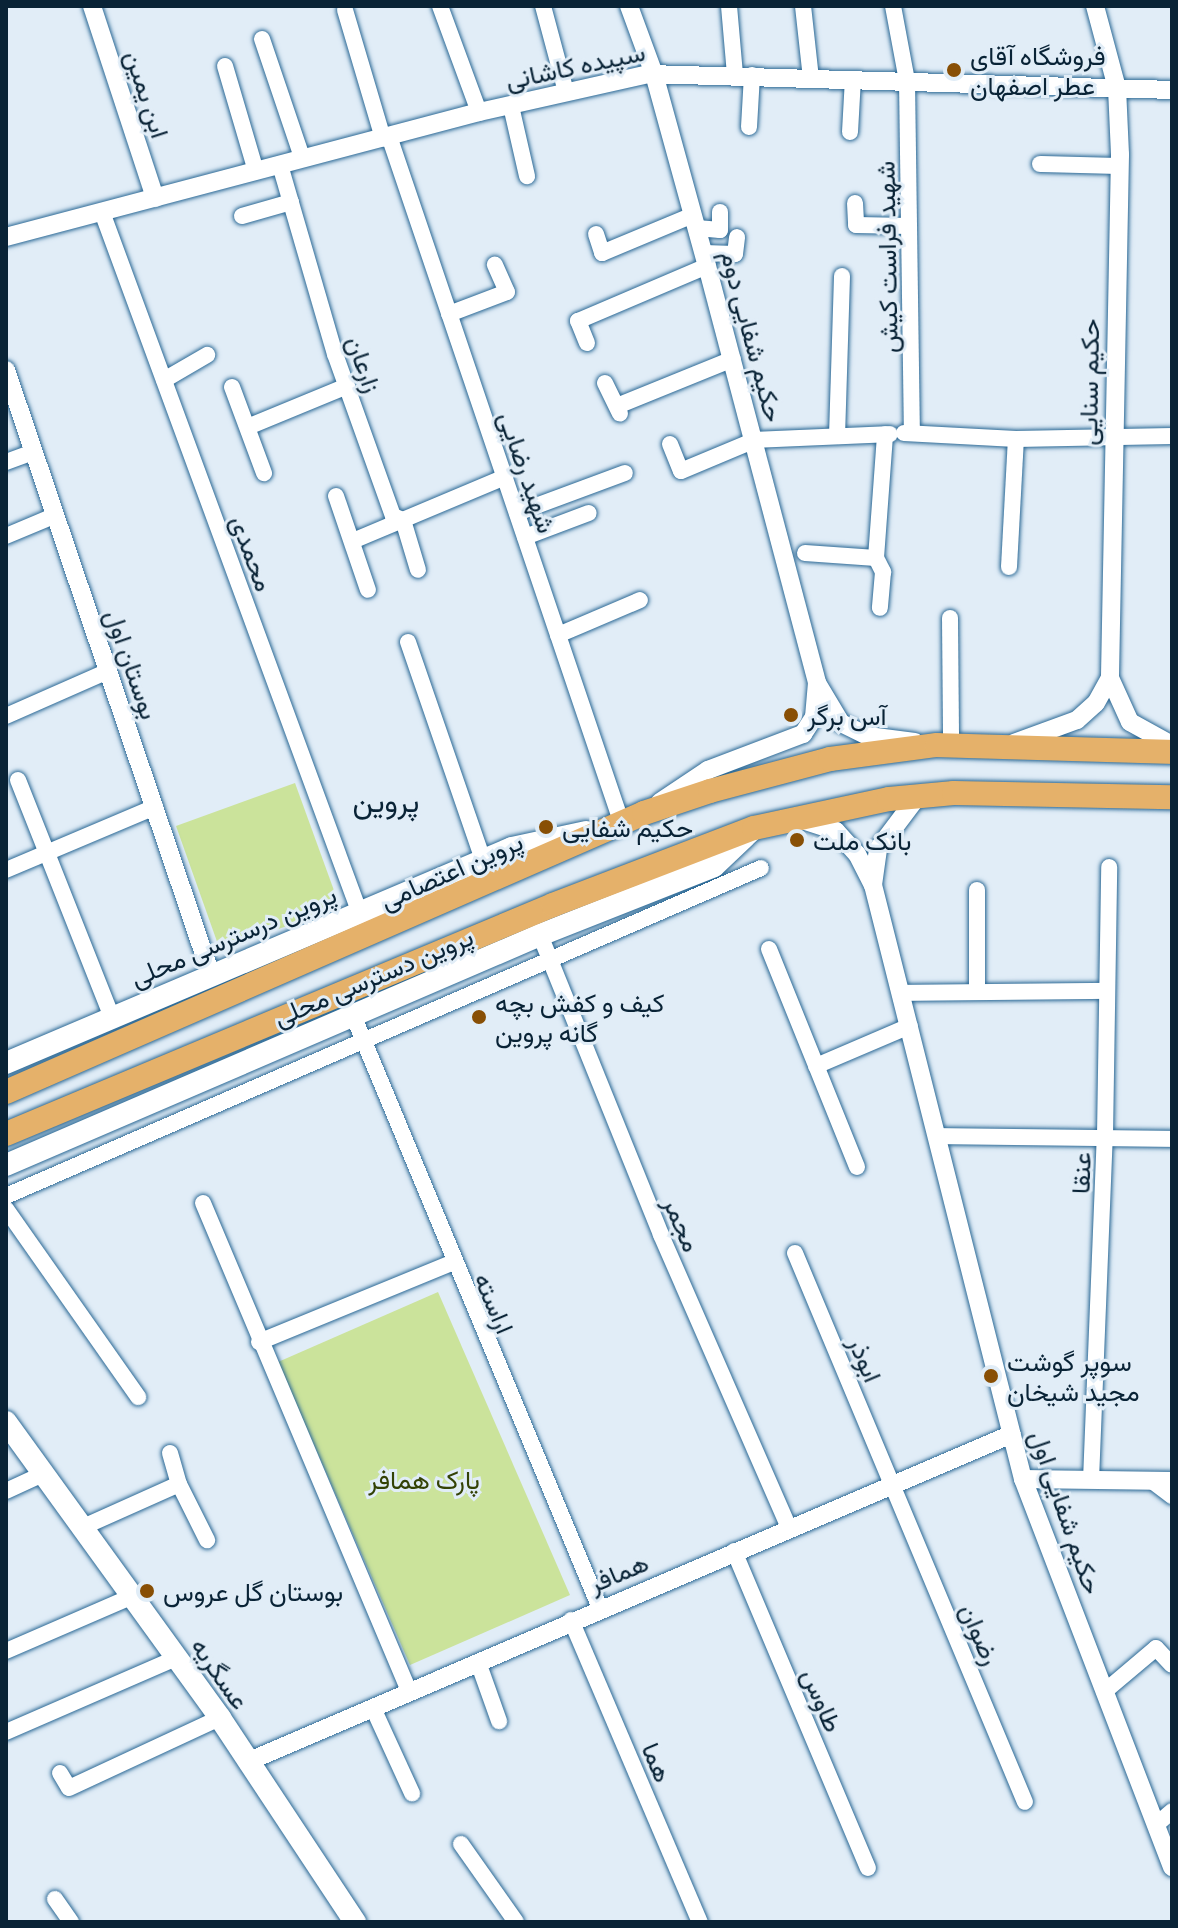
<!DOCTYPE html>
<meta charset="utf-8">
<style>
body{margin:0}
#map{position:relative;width:1178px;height:1928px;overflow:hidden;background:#e1edf7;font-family:"Exo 2",Vazirmatn,sans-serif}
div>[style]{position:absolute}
.green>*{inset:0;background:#cbe39b}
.roads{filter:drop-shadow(0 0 2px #2a6895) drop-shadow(0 0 2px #2a6895)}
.minor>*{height:16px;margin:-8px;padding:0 8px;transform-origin:8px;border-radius:8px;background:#fff}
.tertiary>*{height:18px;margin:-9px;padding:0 9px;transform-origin:9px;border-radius:9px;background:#fff}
.secondary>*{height:22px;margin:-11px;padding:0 11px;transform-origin:11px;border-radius:11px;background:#fff}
.primary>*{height:24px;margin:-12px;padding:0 12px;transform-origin:12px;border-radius:12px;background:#e5b16a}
.dots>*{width:22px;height:22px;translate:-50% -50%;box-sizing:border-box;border:4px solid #e1edf7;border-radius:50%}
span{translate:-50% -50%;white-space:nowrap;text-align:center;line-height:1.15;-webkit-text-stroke:6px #e1edf7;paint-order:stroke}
.poi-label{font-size:26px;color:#092336}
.left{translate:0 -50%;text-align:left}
.street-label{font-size:26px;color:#092336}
.park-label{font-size:26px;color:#334205}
.quarter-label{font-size:30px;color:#092336}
.frame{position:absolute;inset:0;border:8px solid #092336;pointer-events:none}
</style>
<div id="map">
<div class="green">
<i style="clip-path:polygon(295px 783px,340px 907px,220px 950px,176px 826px)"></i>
<i style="clip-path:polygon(438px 1292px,570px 1595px,410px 1665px,278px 1362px)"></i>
</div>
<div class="roads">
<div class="minor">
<i style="left:440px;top:6px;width:113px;rotate:69.8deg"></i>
<i style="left:543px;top:6px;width:89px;rotate:75deg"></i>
<i style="left:729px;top:6px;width:68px;rotate:85deg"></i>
<i style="left:803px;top:6px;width:72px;rotate:83.7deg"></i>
<i style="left:893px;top:6px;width:76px;rotate:79.4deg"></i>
<i style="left:907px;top:81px;width:352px;rotate:89.2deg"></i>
<i style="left:345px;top:10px;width:134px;rotate:73.5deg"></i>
<i style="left:262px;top:39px;width:125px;rotate:71.3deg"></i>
<i style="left:225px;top:66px;width:109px;rotate:73.6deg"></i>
<i style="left:511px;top:106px;width:72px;rotate:77.1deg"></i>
<i style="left:749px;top:127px;width:52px;rotate:-86.7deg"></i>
<i style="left:850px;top:132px;width:53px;rotate:-86.8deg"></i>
<i style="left:389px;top:136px;width:726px;rotate:71.29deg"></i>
<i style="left:1040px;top:164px;width:80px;rotate:1.4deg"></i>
<i style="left:280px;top:165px;width:197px;rotate:73.8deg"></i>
<i style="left:335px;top:354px;width:172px;rotate:70.3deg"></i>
<i style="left:393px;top:516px;width:11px;rotate:22deg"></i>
<i style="left:403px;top:520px;width:52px;rotate:73.3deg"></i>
<i style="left:855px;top:203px;width:22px;rotate:87deg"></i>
<i style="left:856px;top:225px;width:53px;rotate:1.1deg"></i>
<i style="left:102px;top:212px;width:745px;rotate:69.81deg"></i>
<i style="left:242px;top:216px;width:51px;rotate:-15.9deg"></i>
<i style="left:697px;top:228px;width:23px;rotate:5deg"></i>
<i style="left:720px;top:230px;width:18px;rotate:-90deg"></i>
<i style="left:596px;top:234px;width:20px;rotate:72deg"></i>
<i style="left:602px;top:253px;width:99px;rotate:-22.7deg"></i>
<i style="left:704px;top:253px;width:31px;rotate:2deg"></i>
<i style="left:735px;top:254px;width:17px;rotate:-83deg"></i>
<i style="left:449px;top:314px;width:62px;rotate:-20.8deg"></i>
<i style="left:507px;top:292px;width:30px;rotate:-114deg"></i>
<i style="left:587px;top:343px;width:24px;rotate:-112deg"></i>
<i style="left:578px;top:321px;width:140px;rotate:-23.1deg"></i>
<i style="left:164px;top:380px;width:50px;rotate:-30.2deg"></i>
<i style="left:605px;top:383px;width:34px;rotate:64deg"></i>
<i style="left:232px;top:387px;width:92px;rotate:69.6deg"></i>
<i style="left:617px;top:406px;width:125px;rotate:-22.1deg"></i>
<i style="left:250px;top:426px;width:105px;rotate:-22.4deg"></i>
<i style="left:904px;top:433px;width:112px;rotate:3.1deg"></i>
<i style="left:1016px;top:439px;width:156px;rotate:-1.1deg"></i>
<i style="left:837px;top:436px;width:160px;rotate:-88.2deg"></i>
<i style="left:670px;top:444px;width:29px;rotate:68deg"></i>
<i style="left:681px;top:471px;width:80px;rotate:-22.7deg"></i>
<i style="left:755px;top:440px;width:135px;rotate:-2.5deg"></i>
<i style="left:6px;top:462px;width:29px;rotate:-20deg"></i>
<i style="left:336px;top:496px;width:99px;rotate:71.2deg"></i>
<i style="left:517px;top:513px;width:115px;rotate:-20.3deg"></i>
<i style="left:6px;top:536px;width:54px;rotate:-22.8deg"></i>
<i style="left:525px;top:537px;width:68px;rotate:-20.6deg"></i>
<i style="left:355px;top:540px;width:163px;rotate:-22.8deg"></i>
<i style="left:805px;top:553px;width:71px;rotate:4deg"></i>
<i style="left:876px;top:558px;width:124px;rotate:-85.8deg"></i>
<i style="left:876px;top:558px;width:16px;rotate:63deg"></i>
<i style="left:883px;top:572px;width:36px;rotate:95deg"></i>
<i style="left:1009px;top:567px;width:128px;rotate:-86.9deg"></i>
<i style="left:950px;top:618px;width:127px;rotate:89.5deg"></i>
<i style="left:558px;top:635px;width:89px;rotate:-23.1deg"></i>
<i style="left:408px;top:642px;width:231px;rotate:71deg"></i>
<i style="left:6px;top:716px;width:111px;rotate:-23.8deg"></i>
<i style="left:18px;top:780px;width:256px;rotate:68.4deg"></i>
<i style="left:6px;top:870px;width:162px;rotate:-22.9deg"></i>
<i style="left:540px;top:935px;width:323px;rotate:68deg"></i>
<i style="left:661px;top:1235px;width:320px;rotate:66.4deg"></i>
<i style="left:769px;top:949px;width:235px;rotate:68deg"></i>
<i style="left:977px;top:992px;width:102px;rotate:-90deg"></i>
<i style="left:900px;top:993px;width:207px;rotate:-0.6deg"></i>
<i style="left:353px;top:1015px;width:642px;rotate:67.39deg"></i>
<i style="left:816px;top:1066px;width:102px;rotate:-23.1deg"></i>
<i style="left:939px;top:1136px;width:233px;rotate:0.7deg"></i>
<i style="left:6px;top:1196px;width:823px;rotate:-23.48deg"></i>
<i style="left:203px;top:1203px;width:530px;rotate:67.11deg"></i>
<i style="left:6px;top:1209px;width:230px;rotate:54.9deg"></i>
<i style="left:795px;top:1253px;width:595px;rotate:67.27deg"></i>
<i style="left:259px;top:1342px;width:209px;rotate:-22.3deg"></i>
<i style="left:170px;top:1453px;width:32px;rotate:74deg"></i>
<i style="left:1091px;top:1480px;width:344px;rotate:-87.7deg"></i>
<i style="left:1105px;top:1136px;width:269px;rotate:-89.1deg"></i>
<i style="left:1152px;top:1481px;width:25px;rotate:37deg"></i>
<i style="left:6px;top:1491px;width:43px;rotate:-24.8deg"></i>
<i style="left:83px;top:1527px;width:105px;rotate:-24.1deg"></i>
<i style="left:179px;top:1484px;width:63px;rotate:63.4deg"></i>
<i style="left:734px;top:1551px;width:344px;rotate:67.1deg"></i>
<i style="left:571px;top:1620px;width:328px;rotate:66.9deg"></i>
<i style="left:6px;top:1651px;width:138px;rotate:-23.4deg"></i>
<i style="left:478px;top:1662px;width:63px;rotate:70.4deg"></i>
<i style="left:1104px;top:1692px;width:68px;rotate:-40.2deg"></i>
<i style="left:1156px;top:1648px;width:23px;rotate:47deg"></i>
<i style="left:373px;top:1708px;width:94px;rotate:65.4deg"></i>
<i style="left:6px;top:1732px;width:185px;rotate:-23.5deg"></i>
<i style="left:60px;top:1773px;width:17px;rotate:59deg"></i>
<i style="left:69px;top:1788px;width:166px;rotate:-24.9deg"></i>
<i style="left:1156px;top:1825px;width:21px;rotate:-41deg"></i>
<i style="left:461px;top:1844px;width:95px;rotate:54.8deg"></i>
<i style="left:55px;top:1899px;width:28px;rotate:55deg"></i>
</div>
<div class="tertiary">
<i style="left:92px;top:6px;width:202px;rotate:71.8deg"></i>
<i style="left:629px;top:6px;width:72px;rotate:69.8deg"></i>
<i style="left:654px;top:74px;width:199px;rotate:74.6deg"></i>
<i style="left:707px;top:266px;width:431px;rotate:75.2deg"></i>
<i style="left:817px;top:683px;width:47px;rotate:59deg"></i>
<i style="left:841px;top:723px;width:30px;rotate:26deg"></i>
<i style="left:868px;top:736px;width:47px;rotate:7.3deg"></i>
<i style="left:1095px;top:6px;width:85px;rotate:75deg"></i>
<i style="left:1117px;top:88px;width:67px;rotate:87.4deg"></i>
<i style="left:1120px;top:155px;width:523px;rotate:91.1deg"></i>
<i style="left:1110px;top:678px;width:48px;rotate:65.6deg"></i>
<i style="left:1130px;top:722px;width:48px;rotate:28.7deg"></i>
<i style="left:6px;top:237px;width:489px;rotate:-14.8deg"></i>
<i style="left:479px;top:112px;width:174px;rotate:-12.6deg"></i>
<i style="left:649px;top:74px;width:523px;rotate:1.75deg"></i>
<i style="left:6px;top:370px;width:639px;rotate:71.28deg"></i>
<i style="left:1014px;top:743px;width:67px;rotate:-20.1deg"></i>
<i style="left:1077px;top:720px;width:25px;rotate:-42deg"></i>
<i style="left:1096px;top:703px;width:29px;rotate:-61deg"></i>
<i style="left:660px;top:802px;width:58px;rotate:-33.7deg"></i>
<i style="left:708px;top:770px;width:102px;rotate:-20.8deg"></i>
<i style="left:803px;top:734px;width:20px;rotate:-57deg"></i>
<i style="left:814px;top:717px;width:34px;rotate:-85deg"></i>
<i style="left:799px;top:819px;width:39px;rotate:18deg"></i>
<i style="left:836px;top:831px;width:31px;rotate:48deg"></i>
<i style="left:857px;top:854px;width:35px;rotate:63deg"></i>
<i style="left:873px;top:885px;width:613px;rotate:75.83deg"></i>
<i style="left:1023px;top:1479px;width:416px;rotate:69deg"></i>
<i style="left:873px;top:885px;width:36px;rotate:-82deg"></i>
<i style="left:878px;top:849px;width:66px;rotate:-53deg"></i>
<i style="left:1023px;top:1479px;width:149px;rotate:0.8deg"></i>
<i style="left:247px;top:1762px;width:832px;rotate:-23.21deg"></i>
</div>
<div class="secondary">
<i style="left:6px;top:1063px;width:550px;rotate:-23.02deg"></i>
<i style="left:512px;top:848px;width:76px;rotate:-12.2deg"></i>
<i style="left:6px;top:1165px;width:581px;rotate:-23.3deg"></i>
<i style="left:540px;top:935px;width:187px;rotate:-21.6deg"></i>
<i style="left:714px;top:866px;width:54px;rotate:-43.5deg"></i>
<i style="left:6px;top:1422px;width:365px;rotate:54.1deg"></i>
<i style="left:220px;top:1718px;width:245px;rotate:56.5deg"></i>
</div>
<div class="primary">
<i style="left:6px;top:1092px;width:696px;rotate:-23.62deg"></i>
<i style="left:644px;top:813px;width:70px;rotate:-18.4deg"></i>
<i style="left:710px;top:791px;width:124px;rotate:-14.9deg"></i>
<i style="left:830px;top:759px;width:108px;rotate:-7.5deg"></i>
<i style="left:937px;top:745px;width:235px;rotate:1.7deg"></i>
<i style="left:6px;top:1134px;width:593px;rotate:-22.72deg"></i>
<i style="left:553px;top:905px;width:215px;rotate:-21deg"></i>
<i style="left:754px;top:828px;width:138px;rotate:-12.1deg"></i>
<i style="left:889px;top:799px;width:65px;rotate:-5.3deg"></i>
<i style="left:954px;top:793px;width:218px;rotate:1.1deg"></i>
</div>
</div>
<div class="dots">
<i style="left:954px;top:70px;background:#884f05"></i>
<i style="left:791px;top:715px;background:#884f05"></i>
<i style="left:546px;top:827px;background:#884f05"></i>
<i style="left:797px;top:840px;background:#884f05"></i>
<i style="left:479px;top:1017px;background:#884f05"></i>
<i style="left:991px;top:1376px;background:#884f05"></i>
<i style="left:147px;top:1591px;background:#884f05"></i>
</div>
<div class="poi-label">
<span class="left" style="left:970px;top:70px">فروشگاه آقای<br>عطر اصفهان</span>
<span class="left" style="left:807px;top:715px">آس برگر</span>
<span class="left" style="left:562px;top:827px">حکیم شفایی</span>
<span class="left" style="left:813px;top:840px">بانک ملت</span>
<span class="left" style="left:495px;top:1017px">کیف و کفش بچه<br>گانه پروین</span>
<span class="left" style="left:1007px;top:1376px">سوپر گوشت<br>مجید شیخان</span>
<span class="left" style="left:163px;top:1591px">بوستان گل عروس</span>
</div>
<div class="street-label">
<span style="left:575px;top:65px;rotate:-12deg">سپیده کاشانی</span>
<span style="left:148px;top:94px;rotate:72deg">ابن یمین</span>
<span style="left:886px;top:257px;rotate:-91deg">شهید فراست کیش</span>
<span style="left:753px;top:336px;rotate:75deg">حکیم شفایی دوم</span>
<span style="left:365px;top:364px;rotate:71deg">زارعان</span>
<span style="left:1088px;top:382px;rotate:-89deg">حکیم سنایی</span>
<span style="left:528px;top:472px;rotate:71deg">شهید رضایی</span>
<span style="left:253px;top:553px;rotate:70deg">محمدی</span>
<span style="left:133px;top:664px;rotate:71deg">بوستان اول</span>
<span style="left:451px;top:870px;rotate:-24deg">پروین اعتصامی</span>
<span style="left:233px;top:935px;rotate:-23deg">پروین درسترسی محلی</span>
<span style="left:373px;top:976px;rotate:-23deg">پروین دسترسی محلی</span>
<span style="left:1080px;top:1173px;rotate:-88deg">عنقا</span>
<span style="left:683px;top:1224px;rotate:67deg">مجمر</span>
<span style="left:495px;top:1303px;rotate:67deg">اراسته</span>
<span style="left:866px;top:1359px;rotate:67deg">ابوذر</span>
<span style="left:1067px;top:1512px;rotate:71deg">حکیم شفایی اول</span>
<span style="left:618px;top:1572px;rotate:-23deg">همافر</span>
<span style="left:981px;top:1634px;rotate:67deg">رضوان</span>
<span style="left:221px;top:1673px;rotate:55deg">عسگریه</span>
<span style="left:823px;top:1700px;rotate:67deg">طاوس</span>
<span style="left:658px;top:1762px;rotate:67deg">هما</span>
</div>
<div class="park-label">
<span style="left:424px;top:1479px">پارک همافر</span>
</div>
<div class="quarter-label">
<span style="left:386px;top:800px">پروین</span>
</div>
<div class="frame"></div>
</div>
